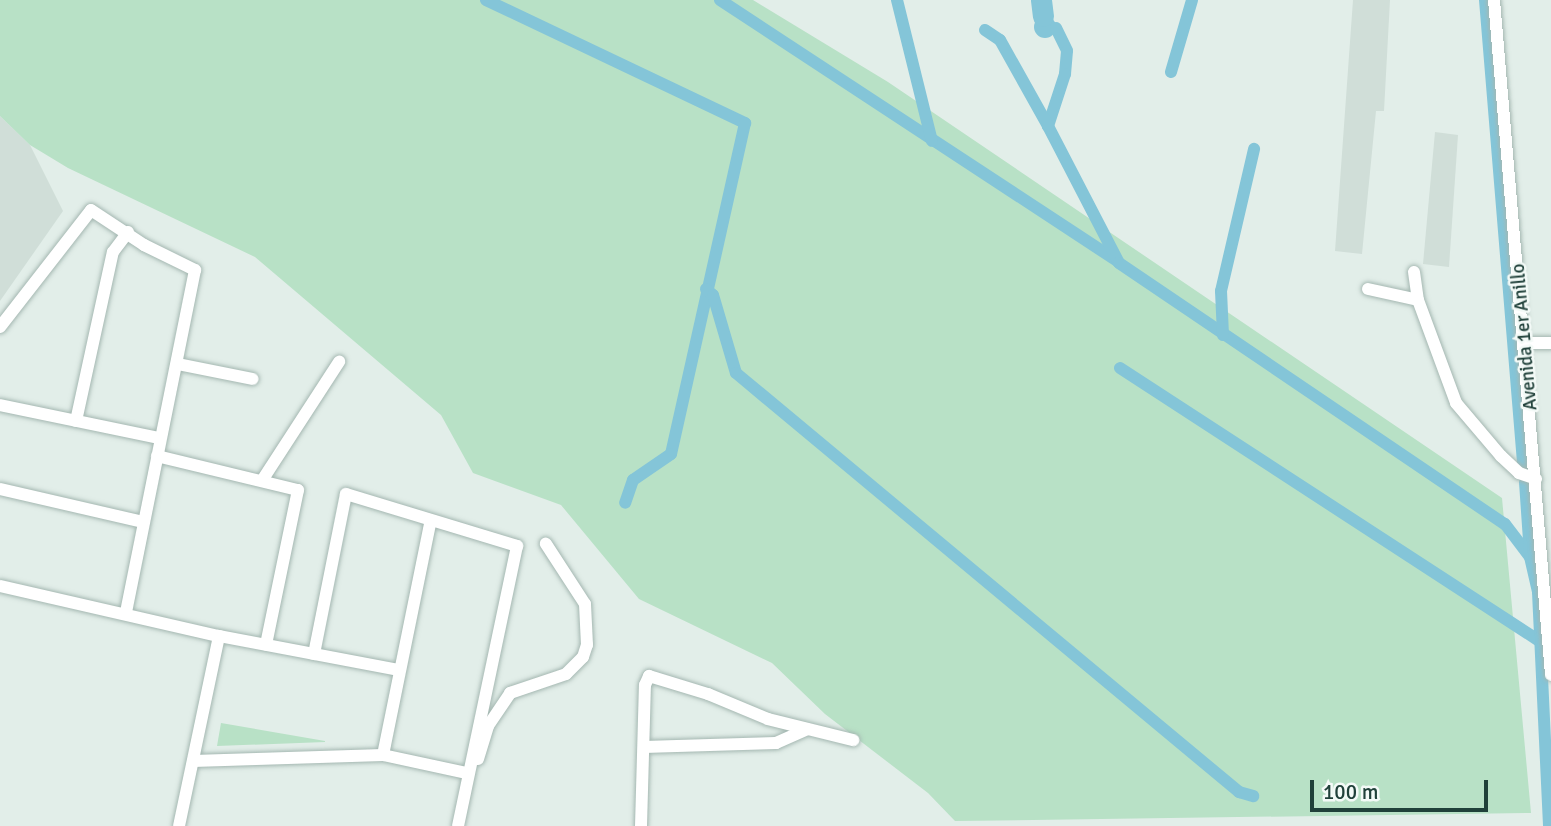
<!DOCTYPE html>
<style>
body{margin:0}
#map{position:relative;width:1551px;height:826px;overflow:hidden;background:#e2eee9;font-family:Signika,sans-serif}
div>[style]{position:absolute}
.built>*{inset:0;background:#d0ded8}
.green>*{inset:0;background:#b8e1c6}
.water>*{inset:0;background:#84c5d8}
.round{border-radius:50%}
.canal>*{height:12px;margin:-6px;padding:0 6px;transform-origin:6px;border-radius:6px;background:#84c5d8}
.river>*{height:21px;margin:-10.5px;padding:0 10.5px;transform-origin:10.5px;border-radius:10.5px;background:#84c5d8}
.roads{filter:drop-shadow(0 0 2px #a4b7b1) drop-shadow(0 0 2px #a4b7b1)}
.minor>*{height:12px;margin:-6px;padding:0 6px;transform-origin:6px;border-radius:6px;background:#fff}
span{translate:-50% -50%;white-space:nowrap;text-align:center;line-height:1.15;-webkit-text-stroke:5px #f3faf7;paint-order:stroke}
.street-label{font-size:19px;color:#20413a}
.scale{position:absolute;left:1310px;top:780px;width:178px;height:32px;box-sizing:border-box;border:4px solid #20413a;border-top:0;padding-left:9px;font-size:21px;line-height:24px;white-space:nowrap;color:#20413a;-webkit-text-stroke:5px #f3faf7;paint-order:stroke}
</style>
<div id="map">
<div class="built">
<i style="clip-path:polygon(1353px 0,1390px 0,1384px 111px,1376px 111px,1362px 254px,1335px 251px)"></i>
<i style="clip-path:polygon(0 116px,30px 145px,63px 211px,0 301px)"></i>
<i style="clip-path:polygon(1435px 132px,1458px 135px,1449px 267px,1423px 264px)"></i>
</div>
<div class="green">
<i style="clip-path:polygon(0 0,753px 0,888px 82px,1502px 498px,1531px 813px,955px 821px,928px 793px,825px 714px,772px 663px,639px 599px,561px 505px,473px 473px,441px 415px,255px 257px,68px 168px,30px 145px,0 116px)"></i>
<i style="clip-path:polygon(221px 723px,325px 741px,325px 742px,217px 746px)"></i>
</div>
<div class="water">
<i class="round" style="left:1034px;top:16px;width:22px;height:22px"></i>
</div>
<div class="canal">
<i style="left:486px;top:0;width:287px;rotate:25.4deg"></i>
<i style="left:745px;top:123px;width:339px;rotate:102.6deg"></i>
<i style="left:671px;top:454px;width:46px;rotate:145.6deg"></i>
<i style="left:633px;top:480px;width:24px;rotate:109deg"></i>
<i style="left:720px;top:0;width:475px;rotate:33.3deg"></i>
<i style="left:897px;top:0;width:145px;rotate:76.1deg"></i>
<i style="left:1485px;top:0;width:474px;rotate:85.3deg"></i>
<i style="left:1056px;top:28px;width:25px;rotate:64deg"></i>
<i style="left:1067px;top:51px;width:23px;rotate:95deg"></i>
<i style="left:1065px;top:74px;width:55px;rotate:108.1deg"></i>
<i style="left:1048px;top:126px;width:154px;rotate:62.6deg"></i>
<i style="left:1119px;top:263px;width:466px;rotate:34.1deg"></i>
<i style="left:1505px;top:524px;width:41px;rotate:52.9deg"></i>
<i style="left:1530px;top:557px;width:36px;rotate:77deg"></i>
<i style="left:1538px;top:592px;width:234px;rotate:87.3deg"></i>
<i style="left:985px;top:30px;width:18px;rotate:34deg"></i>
<i style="left:1000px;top:40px;width:98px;rotate:60.8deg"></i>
<i style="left:1171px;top:72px;width:75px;rotate:-73.7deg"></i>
<i style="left:706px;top:289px;width:9px;rotate:41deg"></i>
<i style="left:713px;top:295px;width:81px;rotate:73.6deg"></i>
<i style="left:736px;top:373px;width:655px;rotate:39.79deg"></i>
<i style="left:1239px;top:792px;width:15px;rotate:16deg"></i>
<i style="left:1223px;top:335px;width:44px;rotate:-92.6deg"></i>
<i style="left:1221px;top:291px;width:146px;rotate:-76.9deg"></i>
<i style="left:1120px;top:368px;width:502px;rotate:33.06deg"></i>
<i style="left:1525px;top:482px;width:73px;rotate:86.1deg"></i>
</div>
<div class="river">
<i style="left:1041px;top:0;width:16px;rotate:83deg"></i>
</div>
<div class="roads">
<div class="minor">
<i style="left:1494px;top:0;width:677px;rotate:85.17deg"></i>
<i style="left:1414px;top:272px;width:28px;rotate:82deg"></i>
<i style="left:1418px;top:300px;width:110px;rotate:69.7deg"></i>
<i style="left:1456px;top:403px;width:70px;rotate:49.7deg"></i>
<i style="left:1501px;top:456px;width:25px;rotate:43deg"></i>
<i style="left:1519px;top:473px;width:18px;rotate:19deg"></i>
<i style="left:1368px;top:289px;width:51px;rotate:12.4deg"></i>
<i style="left:0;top:327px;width:148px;rotate:-52.1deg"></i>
<i style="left:91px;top:210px;width:64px;rotate:33.4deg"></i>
<i style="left:144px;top:245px;width:57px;rotate:26.1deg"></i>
<i style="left:195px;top:270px;width:350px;rotate:101.4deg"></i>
<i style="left:1526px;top:343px;width:25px"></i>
<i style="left:178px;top:364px;width:76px;rotate:11.3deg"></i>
<i style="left:0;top:405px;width:163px;rotate:11.7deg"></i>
<i style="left:76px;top:421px;width:173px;rotate:-77.7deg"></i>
<i style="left:113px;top:252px;width:25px;rotate:-53deg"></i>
<i style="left:157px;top:456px;width:145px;rotate:13.6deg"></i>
<i style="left:298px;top:490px;width:158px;rotate:101.7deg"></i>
<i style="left:263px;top:479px;width:140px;rotate:-57deg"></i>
<i style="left:0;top:489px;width:147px;rotate:13deg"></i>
<i style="left:0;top:586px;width:225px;rotate:12.9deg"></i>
<i style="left:219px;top:636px;width:183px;rotate:10.7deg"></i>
<i style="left:314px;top:654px;width:163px;rotate:-78.7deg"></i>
<i style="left:346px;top:494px;width:179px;rotate:16.9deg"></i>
<i style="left:517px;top:546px;width:286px;rotate:101.9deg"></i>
<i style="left:644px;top:747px;width:132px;rotate:-1.7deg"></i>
<i style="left:776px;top:743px;width:34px;rotate:-24deg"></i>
<i style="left:383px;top:755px;width:237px;rotate:-78.5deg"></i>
<i style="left:478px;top:759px;width:34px;rotate:-73deg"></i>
<i style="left:488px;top:726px;width:40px;rotate:-56deg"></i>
<i style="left:510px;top:693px;width:59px;rotate:-18.7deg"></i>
<i style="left:566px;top:674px;width:24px;rotate:-45deg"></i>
<i style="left:583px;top:657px;width:13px;rotate:-72deg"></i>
<i style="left:587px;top:645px;width:41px;rotate:-92.8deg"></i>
<i style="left:585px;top:604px;width:72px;rotate:-123deg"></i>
<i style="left:193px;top:761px;width:190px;rotate:-1.8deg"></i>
<i style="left:383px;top:755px;width:86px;rotate:12.1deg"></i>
<i style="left:179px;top:826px;width:194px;rotate:-78.1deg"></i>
<i style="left:641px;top:826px;width:141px;rotate:-88.4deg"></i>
<i style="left:645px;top:685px;width:10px;rotate:-66deg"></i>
<i style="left:649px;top:676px;width:62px;rotate:17deg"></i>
<i style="left:708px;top:694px;width:65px;rotate:22.6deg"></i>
<i style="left:768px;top:719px;width:88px;rotate:13.9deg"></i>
</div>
</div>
<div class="street-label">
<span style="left:1525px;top:337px;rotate:-95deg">Avenida 1er Anillo</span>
</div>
<div class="scale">100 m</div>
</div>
